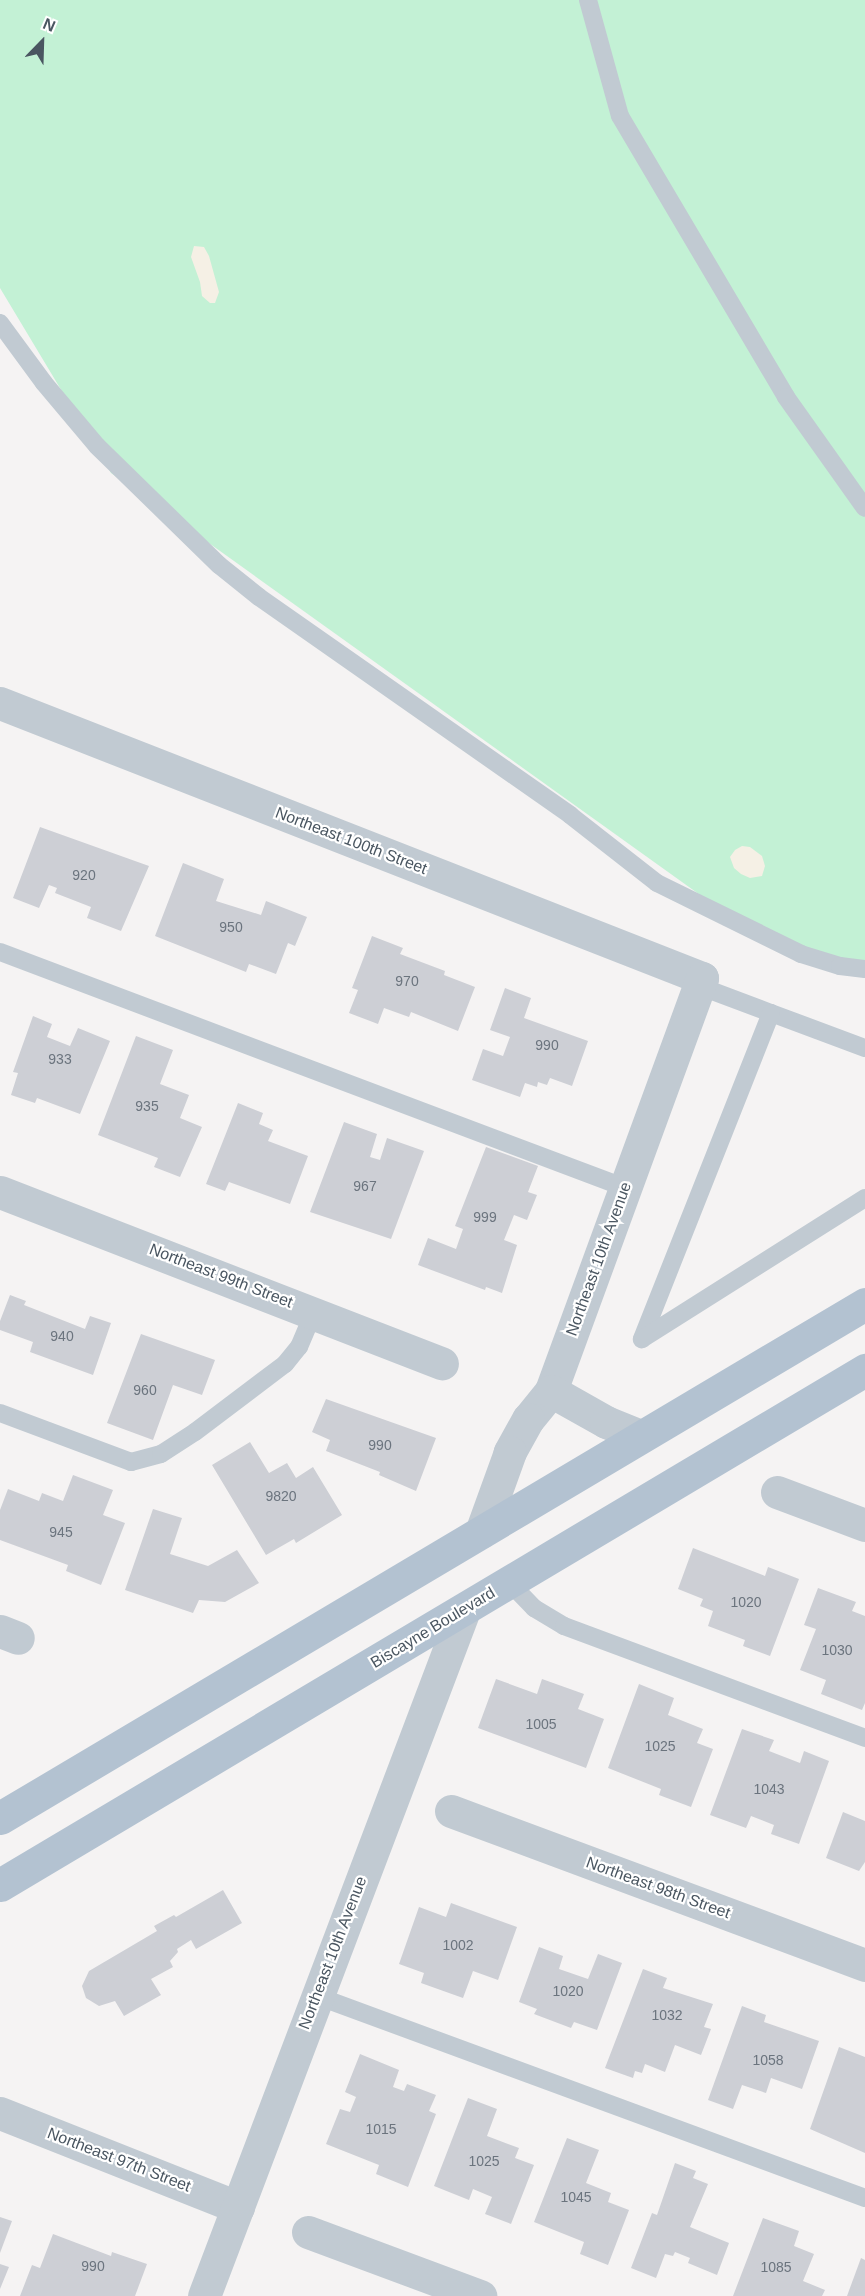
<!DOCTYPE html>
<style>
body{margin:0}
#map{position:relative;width:865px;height:2296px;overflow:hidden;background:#f5f3f3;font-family:Arial,sans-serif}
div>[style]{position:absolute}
.green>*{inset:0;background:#c3f1d5}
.sand>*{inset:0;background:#f5f0e5}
.building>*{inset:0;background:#cdcfd5}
.service>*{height:18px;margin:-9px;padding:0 9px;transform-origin:9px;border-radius:9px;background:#c1cad2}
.minor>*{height:33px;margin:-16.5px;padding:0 16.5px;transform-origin:16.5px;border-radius:16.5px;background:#c1cad2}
.tertiary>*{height:33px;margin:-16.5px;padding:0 16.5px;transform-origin:16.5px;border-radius:16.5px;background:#c1cad2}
.primary>*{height:33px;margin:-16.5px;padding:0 16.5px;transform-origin:16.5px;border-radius:16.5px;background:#b3c2d1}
span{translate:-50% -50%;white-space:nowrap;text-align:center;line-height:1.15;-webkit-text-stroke:4.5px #fff;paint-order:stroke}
.number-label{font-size:14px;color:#6b747e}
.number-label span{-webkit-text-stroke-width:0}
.street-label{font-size:16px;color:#4a5661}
.north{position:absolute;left:12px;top:12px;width:60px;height:60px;-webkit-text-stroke:4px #fff;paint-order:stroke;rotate:23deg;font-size:16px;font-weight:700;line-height:24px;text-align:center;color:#4a5661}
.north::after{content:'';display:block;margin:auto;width:21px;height:27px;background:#4a5661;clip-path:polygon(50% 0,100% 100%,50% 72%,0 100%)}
</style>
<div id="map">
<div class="green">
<i style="clip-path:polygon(0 0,865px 0,865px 978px,784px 955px,111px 473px,0 288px)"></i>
</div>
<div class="sand">
<i style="clip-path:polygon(194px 246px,204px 247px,209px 256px,219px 292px,215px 303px,210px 303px,202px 296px,200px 282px,191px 257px)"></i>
<i style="clip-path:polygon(742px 846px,750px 847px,762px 856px,765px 866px,762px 876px,750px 878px,741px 874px,734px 868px,730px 857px,735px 850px)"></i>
</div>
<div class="building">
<i style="clip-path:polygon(40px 827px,149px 866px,121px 931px,87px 918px,91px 907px,55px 893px,57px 888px,49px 885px,39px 908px,13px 898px)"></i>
<i style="clip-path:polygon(183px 863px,224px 879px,216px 901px,261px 915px,266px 901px,307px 917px,295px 946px,288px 943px,276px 974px,249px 964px,246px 972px,155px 936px)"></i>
<i style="clip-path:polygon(372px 936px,403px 948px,400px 954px,445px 971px,444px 975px,475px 987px,458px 1031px,411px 1012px,409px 1017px,384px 1008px,378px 1024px,349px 1013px,358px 990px,352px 988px)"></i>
<i style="clip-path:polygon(505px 988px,531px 998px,524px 1018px,588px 1041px,572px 1086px,550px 1078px,547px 1085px,538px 1082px,537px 1087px,525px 1083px,520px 1097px,472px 1080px,483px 1049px,503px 1056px,510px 1037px,490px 1030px)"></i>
<i style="clip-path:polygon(33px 1016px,52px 1024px,47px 1037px,70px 1046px,78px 1028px,110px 1041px,80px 1114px,37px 1098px,35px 1103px,11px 1095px,18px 1073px,13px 1072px)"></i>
<i style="clip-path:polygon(136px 1036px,173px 1050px,160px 1084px,189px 1095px,180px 1118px,202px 1127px,180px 1177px,154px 1167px,158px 1158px,98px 1135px)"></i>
<i style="clip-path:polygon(238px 1103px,263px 1113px,259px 1124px,273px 1130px,268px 1141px,308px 1156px,290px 1204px,229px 1182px,225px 1191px,206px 1184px)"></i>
<i style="clip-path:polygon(344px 1122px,377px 1134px,370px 1157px,380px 1160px,387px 1138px,424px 1151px,391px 1239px,310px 1212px)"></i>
<i style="clip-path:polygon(486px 1147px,538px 1166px,528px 1192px,537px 1195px,527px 1220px,514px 1215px,504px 1240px,517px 1245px,502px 1293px,486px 1287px,485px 1290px,418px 1265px,428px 1238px,456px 1249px,463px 1229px,455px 1226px)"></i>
<i style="clip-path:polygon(10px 1295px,26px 1301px,24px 1305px,85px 1329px,90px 1316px,111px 1323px,93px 1375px,30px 1352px,33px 1342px,0 1330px,0 1321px)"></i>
<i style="clip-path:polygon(141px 1334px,215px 1360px,202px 1395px,173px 1385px,153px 1440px,107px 1423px)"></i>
<i style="clip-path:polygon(326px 1399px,436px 1438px,416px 1491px,379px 1475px,380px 1472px,326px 1451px,330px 1440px,312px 1432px)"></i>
<i style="clip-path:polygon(250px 1442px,269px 1473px,287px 1463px,296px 1478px,313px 1467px,342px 1515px,296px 1543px,294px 1539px,266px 1555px,212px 1465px)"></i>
<i style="clip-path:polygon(73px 1475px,113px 1490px,103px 1515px,125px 1523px,101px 1585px,66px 1571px,68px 1565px,0 1540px,0 1510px,8px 1489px,39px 1501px,42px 1493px,63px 1501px)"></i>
<i style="clip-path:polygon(153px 1509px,182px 1518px,170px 1554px,208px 1566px,237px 1550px,259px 1583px,225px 1602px,199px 1600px,193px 1613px,125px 1590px)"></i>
<i style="clip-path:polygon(693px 1548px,765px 1576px,768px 1567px,799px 1579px,770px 1656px,743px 1646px,745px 1640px,708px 1626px,713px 1611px,700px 1606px,703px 1599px,678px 1589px)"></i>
<i style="clip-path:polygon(818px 1588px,856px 1602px,852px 1611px,865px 1616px,865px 1703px,862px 1710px,821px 1694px,826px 1680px,800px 1670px,816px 1629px,804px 1625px)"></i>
<i style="clip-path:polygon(496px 1679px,537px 1694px,542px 1679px,584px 1694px,578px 1709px,604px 1719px,586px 1768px,478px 1728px)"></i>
<i style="clip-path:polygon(639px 1684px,674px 1698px,668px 1715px,703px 1729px,697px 1743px,713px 1749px,691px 1807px,659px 1795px,661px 1789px,608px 1768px)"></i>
<i style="clip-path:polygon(742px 1729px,774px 1740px,769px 1751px,800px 1763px,804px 1751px,829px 1761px,799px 1844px,771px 1834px,774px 1825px,751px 1816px,746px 1828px,710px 1815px)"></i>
<i style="clip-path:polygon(843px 1812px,865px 1821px,865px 1862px,859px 1871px,826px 1858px)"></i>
<i style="clip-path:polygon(223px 1890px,242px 1923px,196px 1949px,191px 1940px,177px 1949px,178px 1952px,170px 1961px,173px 1967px,151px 1979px,161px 1995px,124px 2016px,115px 2001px,99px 2006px,86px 1998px,82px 1986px,89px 1971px,157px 1931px,154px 1926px,174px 1915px,176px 1917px)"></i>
<i style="clip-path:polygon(451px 1903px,517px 1927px,498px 1980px,473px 1971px,463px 1998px,421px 1983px,424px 1973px,399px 1964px,419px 1907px,446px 1917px)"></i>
<i style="clip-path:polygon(539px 1947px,563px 1956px,559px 1969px,588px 1979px,598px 1954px,622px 1963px,597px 2030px,574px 2022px,571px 2028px,534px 2014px,537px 2009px,519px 2002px)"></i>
<i style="clip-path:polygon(643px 1969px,667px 1978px,663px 1988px,713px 2004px,704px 2027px,711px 2029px,701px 2055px,675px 2045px,665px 2072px,645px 2064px,642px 2073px,635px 2071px,633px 2078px,605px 2068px)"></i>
<i style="clip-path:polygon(742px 2006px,766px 2015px,764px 2022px,819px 2041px,802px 2089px,771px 2078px,766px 2093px,742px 2085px,733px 2109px,708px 2100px)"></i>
<i style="clip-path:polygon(839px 2047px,865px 2057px,865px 2153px,810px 2129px)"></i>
<i style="clip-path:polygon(360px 2054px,399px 2070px,393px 2087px,404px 2091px,407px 2084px,436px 2095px,429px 2111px,436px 2114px,408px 2187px,376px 2174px,379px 2165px,326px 2144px,340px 2109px,350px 2112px,356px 2097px,345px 2092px)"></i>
<i style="clip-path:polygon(468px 2098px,497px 2109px,487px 2136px,519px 2148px,515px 2158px,534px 2165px,511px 2224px,485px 2214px,492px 2197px,473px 2189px,469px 2200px,434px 2186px)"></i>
<i style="clip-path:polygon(567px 2138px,599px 2150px,586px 2183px,611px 2193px,608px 2202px,629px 2210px,608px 2265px,580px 2254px,584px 2242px,534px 2222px)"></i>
<i style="clip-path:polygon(675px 2163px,696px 2171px,693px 2178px,708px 2184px,690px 2227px,729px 2243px,717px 2275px,688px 2263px,690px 2258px,675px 2252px,673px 2256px,665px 2254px,656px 2278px,631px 2268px,652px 2213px,657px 2215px)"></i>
<i style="clip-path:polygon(0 2217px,12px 2221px,0 2253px)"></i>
<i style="clip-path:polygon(763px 2218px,799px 2231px,794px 2246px,814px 2254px,803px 2281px,825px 2290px,822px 2296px,733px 2296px)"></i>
<i style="clip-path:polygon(53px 2234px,111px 2256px,112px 2252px,147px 2264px,135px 2296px,20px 2296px,32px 2265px,40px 2268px)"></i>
<i style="clip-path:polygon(861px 2258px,865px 2260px,865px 2296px,847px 2296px)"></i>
<i style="clip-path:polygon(0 2264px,9px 2267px,0 2289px)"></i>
</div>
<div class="service">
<i style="left:588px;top:0;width:120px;rotate:74.6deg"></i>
<i style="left:620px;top:116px;width:326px;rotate:59.4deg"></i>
<i style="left:786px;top:397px;width:136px;rotate:54.6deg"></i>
<i style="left:0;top:323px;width:74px;rotate:53.7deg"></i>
<i style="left:44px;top:383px;width:82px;rotate:49.9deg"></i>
<i style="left:97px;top:446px;width:170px;rotate:44.3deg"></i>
<i style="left:219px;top:565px;width:51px;rotate:38.7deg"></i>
<i style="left:259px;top:597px;width:380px;rotate:35deg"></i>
<i style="left:570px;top:815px;width:110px;rotate:38deg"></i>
<i style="left:657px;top:883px;width:161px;rotate:26.2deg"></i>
<i style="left:801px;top:954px;width:41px;rotate:17.1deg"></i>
<i style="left:840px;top:966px;width:25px;rotate:7deg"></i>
<i style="left:0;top:952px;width:669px;rotate:20.66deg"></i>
<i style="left:699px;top:986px;width:77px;rotate:20.6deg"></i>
<i style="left:865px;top:1048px;width:100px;rotate:-159.6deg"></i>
<i style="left:771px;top:1013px;width:351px;rotate:111.6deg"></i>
<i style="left:642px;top:1339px;width:264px;rotate:-32.3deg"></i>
<i style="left:0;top:1413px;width:140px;rotate:20.5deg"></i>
<i style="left:131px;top:1462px;width:31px;rotate:-15deg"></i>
<i style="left:161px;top:1454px;width:40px;rotate:-32.9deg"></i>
<i style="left:195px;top:1432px;width:113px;rotate:-37.1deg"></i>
<i style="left:285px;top:1364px;width:22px;rotate:-51deg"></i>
<i style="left:299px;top:1347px;width:38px;rotate:-67deg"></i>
<i style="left:510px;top:1583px;width:35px;rotate:46deg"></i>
<i style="left:534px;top:1608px;width:35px;rotate:31deg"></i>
<i style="left:564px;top:1626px;width:321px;rotate:20.4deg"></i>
<i style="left:317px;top:1996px;width:584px;rotate:20.23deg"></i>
</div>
<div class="minor">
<i style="left:0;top:703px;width:754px;rotate:21.39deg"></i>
<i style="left:702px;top:978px;width:440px;rotate:110.1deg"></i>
<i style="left:551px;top:1391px;width:36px;rotate:129deg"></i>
<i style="left:528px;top:1419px;width:38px;rotate:119deg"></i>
<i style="left:510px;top:1452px;width:85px;rotate:109.9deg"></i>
<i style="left:0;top:1192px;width:474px;rotate:21.2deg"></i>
<i style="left:551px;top:1391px;width:63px;rotate:29.4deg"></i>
<i style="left:606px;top:1422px;width:38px;rotate:22deg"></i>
<i style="left:777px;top:1492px;width:94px;rotate:20.6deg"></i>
<i style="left:0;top:1631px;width:19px;rotate:21deg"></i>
<i style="left:451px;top:1811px;width:442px;rotate:20.4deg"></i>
<i style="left:0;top:2113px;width:256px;rotate:21.6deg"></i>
<i style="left:308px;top:2232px;width:184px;rotate:20.4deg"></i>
</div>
<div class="tertiary">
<i style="left:204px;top:2296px;width:734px;rotate:-69.24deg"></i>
</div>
<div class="primary">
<i style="left:0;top:1818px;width:1006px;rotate:-30.72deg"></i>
<i style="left:0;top:1885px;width:1007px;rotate:-30.77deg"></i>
</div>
<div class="number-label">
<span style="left:84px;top:875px">920</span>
<span style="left:231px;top:927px">950</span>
<span style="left:407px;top:981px">970</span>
<span style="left:547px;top:1045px">990</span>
<span style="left:60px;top:1059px">933</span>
<span style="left:147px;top:1106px">935</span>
<span style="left:365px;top:1186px">967</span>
<span style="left:485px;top:1217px">999</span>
<span style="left:62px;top:1336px">940</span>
<span style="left:145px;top:1390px">960</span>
<span style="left:380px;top:1445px">990</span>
<span style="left:281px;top:1496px">9820</span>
<span style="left:61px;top:1532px">945</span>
<span style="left:746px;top:1602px">1020</span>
<span style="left:837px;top:1650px">1030</span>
<span style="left:541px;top:1724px">1005</span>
<span style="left:660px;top:1746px">1025</span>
<span style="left:769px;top:1789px">1043</span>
<span style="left:458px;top:1945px">1002</span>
<span style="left:568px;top:1991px">1020</span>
<span style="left:667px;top:2015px">1032</span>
<span style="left:768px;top:2060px">1058</span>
<span style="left:381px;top:2129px">1015</span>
<span style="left:484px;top:2161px">1025</span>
<span style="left:576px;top:2197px">1045</span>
<span style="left:93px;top:2266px">990</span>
<span style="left:776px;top:2267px">1085</span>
</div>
<div class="street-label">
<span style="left:351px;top:841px;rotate:21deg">Northeast 100th Street</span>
<span style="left:599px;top:1259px;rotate:-70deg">Northeast 10th Avenue</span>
<span style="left:221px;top:1276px;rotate:21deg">Northeast 99th Street</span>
<span style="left:433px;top:1628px;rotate:-31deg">Biscayne Boulevard</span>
<span style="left:658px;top:1888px;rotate:20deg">Northeast 98th Street</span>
<span style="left:333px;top:1953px;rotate:-69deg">Northeast 10th Avenue</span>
<span style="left:119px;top:2160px;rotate:21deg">Northeast 97th Street</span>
</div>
<div class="north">N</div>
</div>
